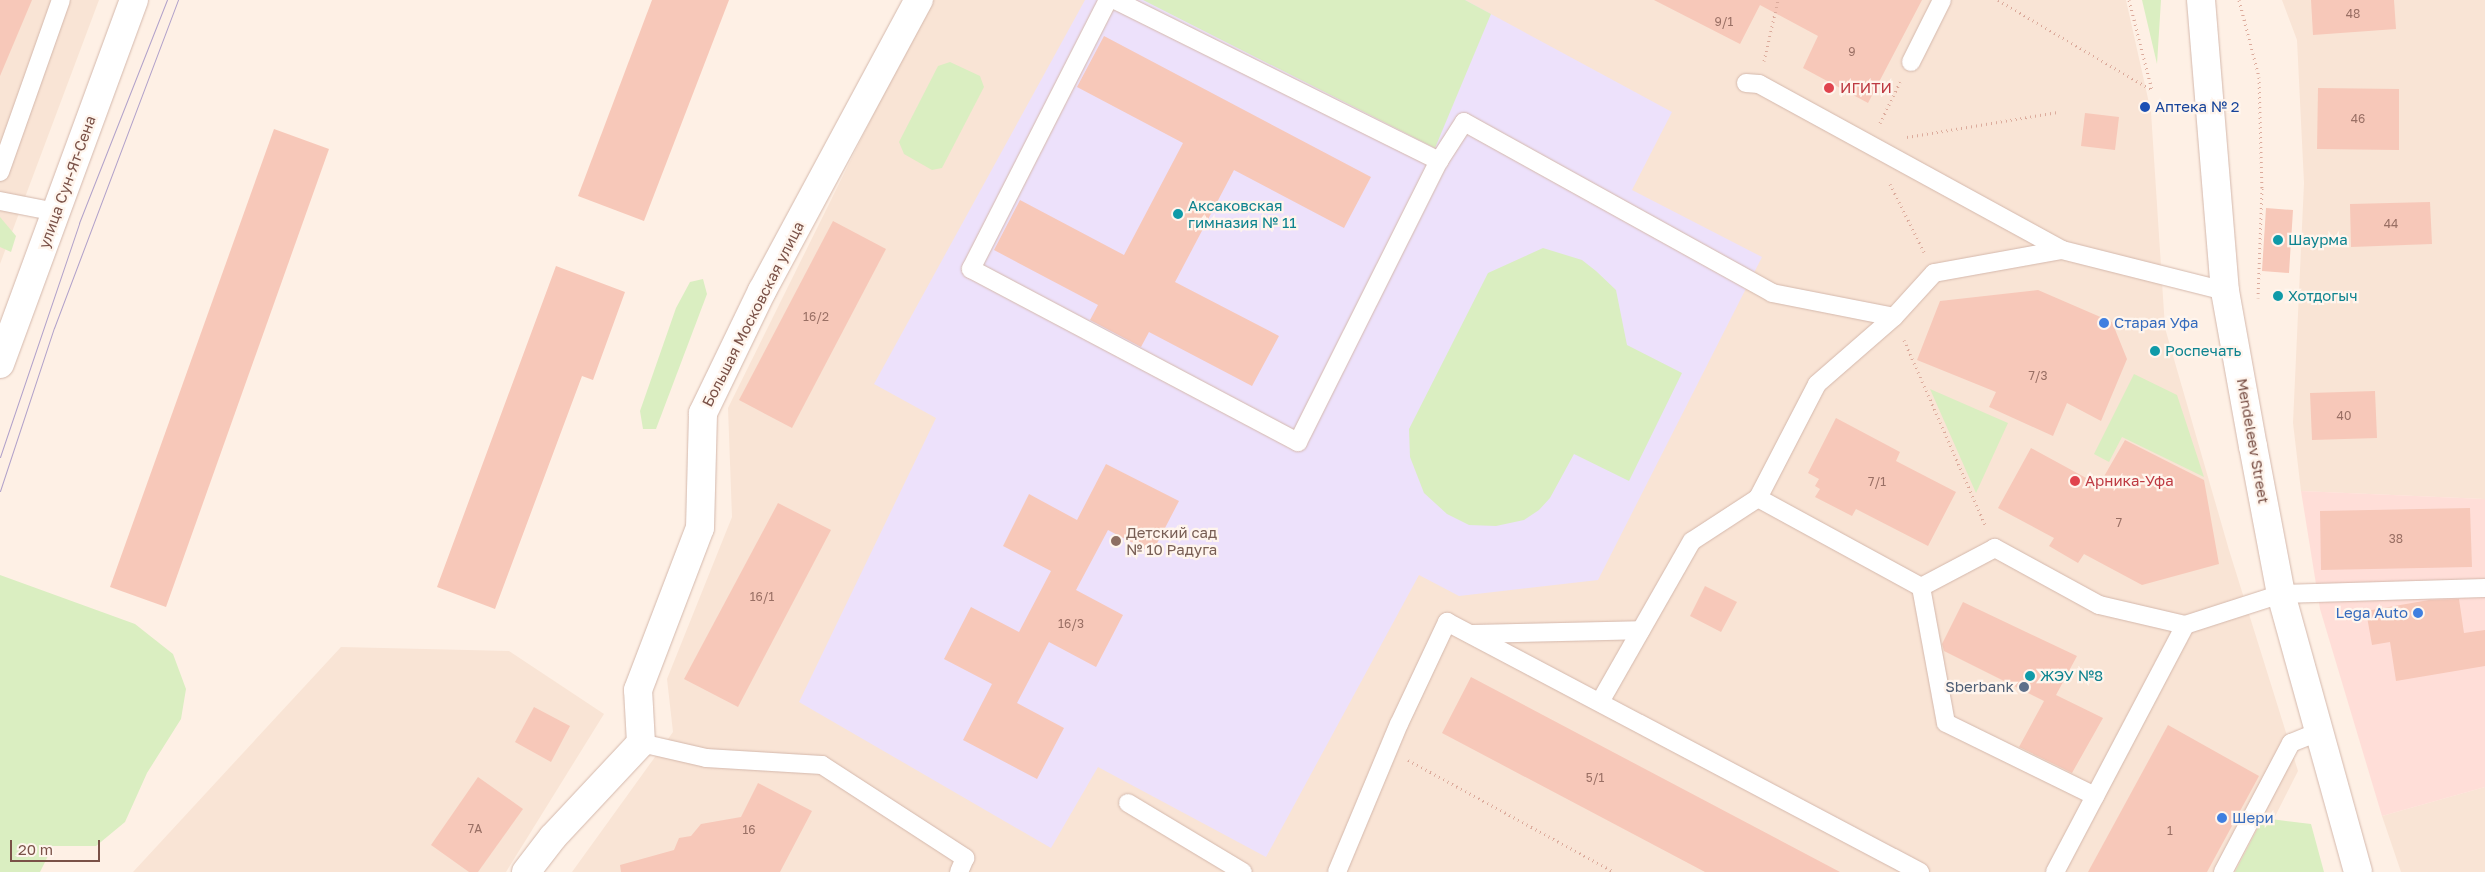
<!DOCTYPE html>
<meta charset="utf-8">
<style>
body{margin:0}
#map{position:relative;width:2485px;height:872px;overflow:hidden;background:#fef0e5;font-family:"Golos Text",sans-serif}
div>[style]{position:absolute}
.residential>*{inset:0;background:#f9e4d5}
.commercial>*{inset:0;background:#ffded8}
.education>*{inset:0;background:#ede1fb}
.green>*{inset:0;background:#daeec1}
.building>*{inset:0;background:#f7c8b9}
.path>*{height:3px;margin-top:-1.5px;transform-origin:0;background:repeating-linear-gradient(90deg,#dcab9c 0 1px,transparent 0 5px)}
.roads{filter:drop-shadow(0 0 1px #d4b8ac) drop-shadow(0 0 1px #d4b8ac)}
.service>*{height:18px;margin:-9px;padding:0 9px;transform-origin:9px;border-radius:9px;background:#fff}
.minor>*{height:28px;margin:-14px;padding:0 14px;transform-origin:14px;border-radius:14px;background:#fff}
.secondary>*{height:28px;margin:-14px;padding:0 14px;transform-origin:14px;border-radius:14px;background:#fff}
.tram>*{height:1px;margin:-0.5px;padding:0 0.5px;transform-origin:0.5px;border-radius:0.5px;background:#b1a1ca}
.dots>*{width:14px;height:14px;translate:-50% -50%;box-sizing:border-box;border:2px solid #fff5ed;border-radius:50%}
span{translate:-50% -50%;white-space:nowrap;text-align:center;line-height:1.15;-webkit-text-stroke:4.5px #fff5ed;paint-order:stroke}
.number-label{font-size:12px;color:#996f64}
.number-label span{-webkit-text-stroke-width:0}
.health-label{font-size:15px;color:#be3a42}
.left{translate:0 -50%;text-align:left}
.transit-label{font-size:15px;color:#164399}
.street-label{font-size:15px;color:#7a5147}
.culture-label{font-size:15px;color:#0d838f}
.shop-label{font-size:15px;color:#366cbe}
.right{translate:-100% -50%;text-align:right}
.education-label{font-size:15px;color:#785e54}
.service-label{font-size:15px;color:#4e5e75}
.scale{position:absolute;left:10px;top:840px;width:90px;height:22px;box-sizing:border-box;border:2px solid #7a5147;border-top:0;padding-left:6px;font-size:15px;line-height:18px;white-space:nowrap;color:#7a5147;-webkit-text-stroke:4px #fff5ed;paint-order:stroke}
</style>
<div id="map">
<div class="residential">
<i style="clip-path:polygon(0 0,99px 0,0 264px)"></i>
<i style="clip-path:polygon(930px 0,2126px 0,2151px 112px,2165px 328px,2229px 550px,2298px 771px,2247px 872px,572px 872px,673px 732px,667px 679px,732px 517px,728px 408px)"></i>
<i style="clip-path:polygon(2282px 0,2485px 0,2485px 499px,2301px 491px,2293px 423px,2304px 183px,2297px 40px)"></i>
<i style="clip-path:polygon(341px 647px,509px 651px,604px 714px,506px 872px,133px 872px)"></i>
<i style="clip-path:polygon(2485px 787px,2485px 872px,2401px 872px,2382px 816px)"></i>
</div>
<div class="commercial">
<i style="clip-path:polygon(2301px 491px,2485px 499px,2485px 787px,2382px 816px,2320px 609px)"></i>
</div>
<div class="education">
<i style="clip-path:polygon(1085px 0,1465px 0,1672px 112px,1632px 190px,1762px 257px,1598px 580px,1459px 596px,1419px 575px,1266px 857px,1098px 767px,1051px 848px,799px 702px,936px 418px,874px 384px)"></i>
</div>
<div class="green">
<i style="clip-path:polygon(1143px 0,1465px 0,1491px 14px,1435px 148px)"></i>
<i style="clip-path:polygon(2142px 0,2161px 0,2157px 64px)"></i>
<i style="clip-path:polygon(950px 62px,980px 76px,984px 87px,942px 168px,932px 170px,904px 154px,899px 142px,938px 66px)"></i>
<i style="clip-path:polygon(0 217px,16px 236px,11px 252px,0 247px)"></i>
<i style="clip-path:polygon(1543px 248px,1582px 260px,1596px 271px,1616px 290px,1627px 345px,1682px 373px,1629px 481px,1574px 454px,1550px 498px,1539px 510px,1524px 520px,1496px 526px,1469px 525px,1447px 514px,1424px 493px,1410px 457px,1409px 429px,1488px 273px)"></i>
<i style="clip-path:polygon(703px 279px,707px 294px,656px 429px,643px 429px,640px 411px,676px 308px,690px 282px)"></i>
<i style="clip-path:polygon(2134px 374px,2177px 395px,2204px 477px,2122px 437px,2109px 462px,2094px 454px)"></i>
<i style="clip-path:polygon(1930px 389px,2008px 423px,1976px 493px)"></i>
<i style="clip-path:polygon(0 575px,135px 624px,173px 654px,186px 689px,181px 719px,147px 773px,125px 822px,96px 846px,53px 846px,40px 872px,0 872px)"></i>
<i style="clip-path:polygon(2263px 818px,2311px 824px,2324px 872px,2235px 872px)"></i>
</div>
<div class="building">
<i style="clip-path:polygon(0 0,32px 0,0 76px)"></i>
<i style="clip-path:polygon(652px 0,729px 0,644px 221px,578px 196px)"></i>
<i style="clip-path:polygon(1654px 0,1922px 0,1868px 103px,1803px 68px,1818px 36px,1760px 5px,1740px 44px)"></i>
<i style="clip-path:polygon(2311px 0,2394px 0,2396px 29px,2313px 35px)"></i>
<i style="clip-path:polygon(1104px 36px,1371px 177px,1344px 228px,1234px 170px,1175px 282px,1279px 336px,1252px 386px,1149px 332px,1141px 347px,1090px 320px,1098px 305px,994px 250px,1020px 200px,1124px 255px,1183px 143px,1077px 87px)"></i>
<i style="clip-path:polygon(2318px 88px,2399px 89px,2399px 150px,2317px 149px)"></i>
<i style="clip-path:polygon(2085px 113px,2119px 117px,2115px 150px,2081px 146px)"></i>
<i style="clip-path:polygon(274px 129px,329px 149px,166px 607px,110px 587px)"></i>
<i style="clip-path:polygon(2430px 202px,2432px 244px,2351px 247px,2350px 204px)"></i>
<i style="clip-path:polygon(2266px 208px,2293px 210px,2289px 273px,2262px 271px)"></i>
<i style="clip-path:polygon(833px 221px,886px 249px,792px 428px,739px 400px)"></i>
<i style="clip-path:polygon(556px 266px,625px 292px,593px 380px,582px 376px,495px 609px,437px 587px)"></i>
<i style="clip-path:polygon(2038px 290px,2112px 322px,2127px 359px,2101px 421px,2067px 403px,2053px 436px,1989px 407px,1996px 392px,1917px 360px,1940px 301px)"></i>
<i style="clip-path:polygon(2375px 391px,2377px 438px,2312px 440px,2310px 393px)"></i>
<i style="clip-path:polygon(1836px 418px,1900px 452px,1896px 461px,1956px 492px,1928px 546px,1856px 509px,1852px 516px,1815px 497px,1820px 489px,1815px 486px,1819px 479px,1808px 473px)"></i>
<i style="clip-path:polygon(2125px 440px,2204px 480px,2219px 564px,2142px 585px,2084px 554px,2078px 563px,2049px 546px,2054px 538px,1998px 508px,2031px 448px,2099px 485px)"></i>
<i style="clip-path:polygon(1106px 464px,1179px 501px,1152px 553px,1108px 530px,1076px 590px,1123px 615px,1096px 667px,1049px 642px,1017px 703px,1064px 728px,1037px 779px,963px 740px,992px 684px,944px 659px,971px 607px,1019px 632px,1051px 571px,1003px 546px,1029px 494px,1077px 520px)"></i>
<i style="clip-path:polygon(778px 503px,831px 530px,738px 707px,684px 679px)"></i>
<i style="clip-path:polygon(2470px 508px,2472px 567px,2321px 570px,2320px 511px)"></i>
<i style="clip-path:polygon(1705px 586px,1737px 602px,1721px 632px,1690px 616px)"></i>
<i style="clip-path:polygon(2459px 599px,2464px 633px,2485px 630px,2485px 666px,2396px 681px,2390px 642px,2372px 645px,2366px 611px,2429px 600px)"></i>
<i style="clip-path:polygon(1963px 602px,2077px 656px,2056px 695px,2103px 718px,2072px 773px,2019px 747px,2044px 701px,1944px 651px,1942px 644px)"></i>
<i style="clip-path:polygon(1471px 677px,1541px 714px,1840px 872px,1705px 872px,1442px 733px)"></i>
<i style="clip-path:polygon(534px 707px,570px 726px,551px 762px,515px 742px)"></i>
<i style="clip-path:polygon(2168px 725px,2259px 776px,2207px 872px,2088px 872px)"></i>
<i style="clip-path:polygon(478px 777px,523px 809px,478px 872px,469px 872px,431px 845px)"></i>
<i style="clip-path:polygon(758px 783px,812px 811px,780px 872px,621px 872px,620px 865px,674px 850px,679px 838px,691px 836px,701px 824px,741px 817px)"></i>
</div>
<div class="path">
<i style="left:1998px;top:0;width:178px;rotate:30.3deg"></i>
<i style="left:2129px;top:0;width:93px;rotate:75.7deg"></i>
<i style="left:2239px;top:0;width:80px;rotate:75.4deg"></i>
<i style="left:2259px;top:77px;width:111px;rotate:88.5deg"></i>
<i style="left:2262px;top:188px;width:110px;rotate:92.1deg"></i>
<i style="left:1764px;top:61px;width:63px;rotate:-77.1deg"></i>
<i style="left:1880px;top:123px;width:46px;rotate:-64deg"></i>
<i style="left:1907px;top:137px;width:153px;rotate:-9.4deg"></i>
<i style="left:1890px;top:184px;width:76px;rotate:63.4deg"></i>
<i style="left:1904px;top:340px;width:204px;rotate:66.3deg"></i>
<i style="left:1408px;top:760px;width:234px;rotate:28.5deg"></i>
</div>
<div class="roads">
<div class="service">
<i style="left:1108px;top:0;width:302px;rotate:117deg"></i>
<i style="left:971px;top:269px;width:370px;rotate:27.9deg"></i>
<i style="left:1298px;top:442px;width:314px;rotate:-63.4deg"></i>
<i style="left:1439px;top:161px;width:46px;rotate:-57.3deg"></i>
<i style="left:1464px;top:122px;width:352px;rotate:29deg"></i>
<i style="left:1772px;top:293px;width:124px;rotate:11.1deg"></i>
<i style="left:1115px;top:0;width:362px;rotate:26.4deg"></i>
<i style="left:1911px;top:62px;width:69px;rotate:-63.4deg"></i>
<i style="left:1746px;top:83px;width:13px;rotate:4deg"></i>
<i style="left:1759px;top:84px;width:345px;rotate:28.7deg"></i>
<i style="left:0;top:172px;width:182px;rotate:-70.5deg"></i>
<i style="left:0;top:201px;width:57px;rotate:11.1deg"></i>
<i style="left:1921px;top:587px;width:138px;rotate:79.6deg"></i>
<i style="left:1946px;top:723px;width:166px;rotate:26.1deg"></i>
<i style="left:2185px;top:625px;width:88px;rotate:-166.9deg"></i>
<i style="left:2099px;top:605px;width:119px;rotate:-151.3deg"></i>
<i style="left:1995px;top:548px;width:84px;rotate:152.2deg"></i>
<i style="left:1921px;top:587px;width:186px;rotate:-151.4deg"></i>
<i style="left:1758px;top:498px;width:128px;rotate:-62.6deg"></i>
<i style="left:1817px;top:384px;width:102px;rotate:-41deg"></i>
<i style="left:1894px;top:317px;width:59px;rotate:-47.7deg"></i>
<i style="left:1934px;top:273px;width:130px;rotate:-10.2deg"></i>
<i style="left:2062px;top:250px;width:168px;rotate:14.1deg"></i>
<i style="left:1471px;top:634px;width:170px;rotate:-1.3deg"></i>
<i style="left:1600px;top:702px;width:185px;rotate:-60.3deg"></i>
<i style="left:1692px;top:541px;width:79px;rotate:-33.1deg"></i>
<i style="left:641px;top:743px;width:67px;rotate:13deg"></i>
<i style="left:706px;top:758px;width:116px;rotate:3.5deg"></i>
<i style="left:822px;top:765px;width:171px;rotate:33deg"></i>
<i style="left:965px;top:858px;width:15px;rotate:113deg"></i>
<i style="left:1128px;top:803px;width:134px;rotate:31deg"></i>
<i style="left:1337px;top:872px;width:160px;rotate:-67.3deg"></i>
<i style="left:1399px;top:724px;width:113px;rotate:-64.8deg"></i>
<i style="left:1447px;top:622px;width:535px;rotate:27.86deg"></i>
<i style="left:2055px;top:872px;width:279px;rotate:-62.2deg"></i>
<i style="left:2185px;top:625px;width:101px;rotate:-17.9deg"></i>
<i style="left:2281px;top:594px;width:204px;rotate:-1.7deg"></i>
<i style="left:2223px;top:872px;width:146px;rotate:-62.2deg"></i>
<i style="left:2291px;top:743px;width:29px;rotate:-22deg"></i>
</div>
<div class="minor">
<i style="left:0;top:364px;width:388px;rotate:-69.8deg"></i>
<i style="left:526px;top:872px;width:44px;rotate:-52.4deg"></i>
<i style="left:553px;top:837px;width:129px;rotate:-46.9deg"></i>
<i style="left:641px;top:743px;width:53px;rotate:-93.2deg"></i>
<i style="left:638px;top:690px;width:173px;rotate:-69.1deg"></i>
<i style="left:700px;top:528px;width:115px;rotate:-88.5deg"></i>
<i style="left:703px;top:413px;width:136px;rotate:-64.2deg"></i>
<i style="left:762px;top:291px;width:331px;rotate:-61.7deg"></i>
</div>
<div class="secondary">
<i style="left:2201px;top:0;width:292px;rotate:85.3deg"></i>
<i style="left:2225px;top:291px;width:158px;rotate:79.8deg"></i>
<i style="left:2253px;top:446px;width:151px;rotate:79.3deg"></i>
<i style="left:2281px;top:594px;width:288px;rotate:74.5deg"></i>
</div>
</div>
<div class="tram">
<i style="left:0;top:457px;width:247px;rotate:-71.3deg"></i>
<i style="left:79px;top:223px;width:240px;rotate:-68.5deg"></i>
<i style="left:0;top:491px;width:172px;rotate:-71.7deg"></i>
<i style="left:54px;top:328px;width:351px;rotate:-69.3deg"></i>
</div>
<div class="dots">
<i style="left:1829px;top:88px;background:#e0444e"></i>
<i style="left:2145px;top:107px;background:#1a4fb4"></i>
<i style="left:1178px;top:214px;background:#0f9aa8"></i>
<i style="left:2278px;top:240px;background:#0f9aa8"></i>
<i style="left:2278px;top:296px;background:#0f9aa8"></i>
<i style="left:2104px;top:323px;background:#3f7fe0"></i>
<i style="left:2155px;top:351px;background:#0f9aa8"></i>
<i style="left:2075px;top:481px;background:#e0444e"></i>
<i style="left:1116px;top:541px;background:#8d6e63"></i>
<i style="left:2418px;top:613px;background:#3f7fe0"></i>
<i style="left:2030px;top:676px;background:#0f9aa8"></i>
<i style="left:2024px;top:687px;background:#5c6f8a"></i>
<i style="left:2222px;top:818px;background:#3f7fe0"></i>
</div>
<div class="number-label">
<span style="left:2353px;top:14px">48</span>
<span style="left:1724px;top:22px">9/1</span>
<span style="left:1852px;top:52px">9</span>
<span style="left:2358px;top:119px">46</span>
<span style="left:2391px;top:224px">44</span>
<span style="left:816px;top:317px">16/2</span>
<span style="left:2038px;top:376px">7/3</span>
<span style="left:2344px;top:416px">40</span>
<span style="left:1877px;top:482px">7/1</span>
<span style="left:2119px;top:523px">7</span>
<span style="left:2396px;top:539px">38</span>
<span style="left:762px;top:597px">16/1</span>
<span style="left:1071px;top:624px">16/3</span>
<span style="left:1595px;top:778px">5/1</span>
<span style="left:475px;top:829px">7А</span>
<span style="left:749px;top:830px">16</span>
<span style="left:2170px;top:831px">1</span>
</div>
<div class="health-label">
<span class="left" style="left:1840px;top:88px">ИГИТИ</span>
<span class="left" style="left:2085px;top:481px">Арника-Уфа</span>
</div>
<div class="transit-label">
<span class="left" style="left:2155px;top:107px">Аптека № 2</span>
</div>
<div class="street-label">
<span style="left:67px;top:182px;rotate:-70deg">улица Сун-Ят-Сена</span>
<span style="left:753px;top:314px;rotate:-63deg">Большая Московская улица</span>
<span style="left:2253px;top:441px;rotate:80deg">Mendeleev Street</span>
</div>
<div class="culture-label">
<span class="left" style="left:1188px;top:214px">Аксаковская<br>гимназия № 11</span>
<span class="left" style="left:2288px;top:240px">Шаурма</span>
<span class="left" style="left:2288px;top:296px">Хотдогыч</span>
<span class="left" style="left:2165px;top:351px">Роспечать</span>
<span class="left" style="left:2040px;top:676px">ЖЭУ №8</span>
</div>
<div class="shop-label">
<span class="left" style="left:2114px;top:323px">Старая Уфа</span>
<span class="right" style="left:2408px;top:613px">Lega Auto</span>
<span class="left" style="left:2232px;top:818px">Шери</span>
</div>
<div class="education-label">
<span class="left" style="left:1126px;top:541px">Детский сад<br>№ 10 Радуга</span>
</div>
<div class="service-label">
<span class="right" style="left:2014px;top:687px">Sberbank</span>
</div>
<div class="scale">20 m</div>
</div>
